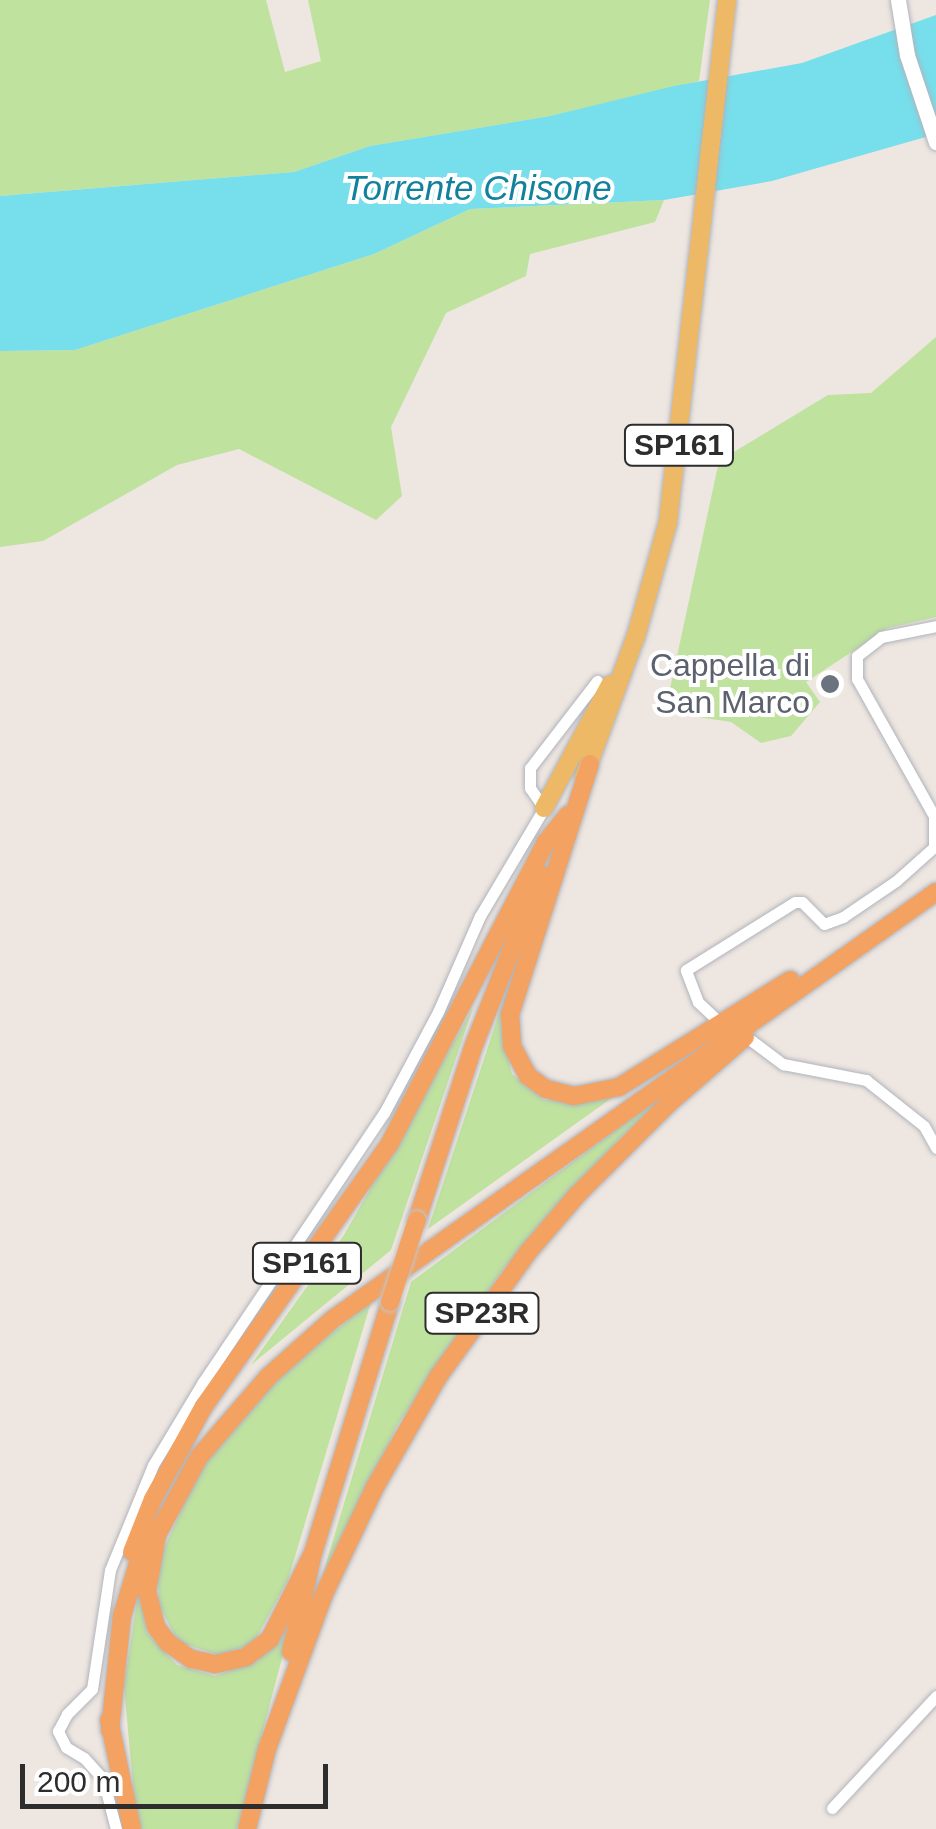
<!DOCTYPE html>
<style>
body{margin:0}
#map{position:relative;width:936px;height:1829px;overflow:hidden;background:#eee6e0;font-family:Helvetica,sans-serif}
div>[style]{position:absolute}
.green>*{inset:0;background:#bfe29f}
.water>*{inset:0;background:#77deeb}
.roads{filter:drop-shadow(0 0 2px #b0b4bc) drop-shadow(0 0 2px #b0b4bc)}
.minor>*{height:11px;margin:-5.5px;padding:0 5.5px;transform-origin:5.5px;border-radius:5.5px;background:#fff}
.secondary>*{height:15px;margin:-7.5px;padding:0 7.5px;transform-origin:7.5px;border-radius:7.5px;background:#fff}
.primary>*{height:18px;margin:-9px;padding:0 9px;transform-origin:9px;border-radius:9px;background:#edb966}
.trunk>*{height:18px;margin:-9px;padding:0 9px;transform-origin:9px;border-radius:9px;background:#f3a262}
.bridges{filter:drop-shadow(0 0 2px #c4c4c4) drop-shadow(0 0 2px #c4c4c4)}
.trunk-bridge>*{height:18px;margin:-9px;padding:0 9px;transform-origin:9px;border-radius:9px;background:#f3a262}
.dots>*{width:28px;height:28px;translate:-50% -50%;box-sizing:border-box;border:5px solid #fff;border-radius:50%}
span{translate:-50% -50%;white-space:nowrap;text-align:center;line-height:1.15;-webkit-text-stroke:8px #fff;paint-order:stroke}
.shield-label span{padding:2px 8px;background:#fff;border:2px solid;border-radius:8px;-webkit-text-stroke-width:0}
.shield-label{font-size:30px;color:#2d2d2d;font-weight:700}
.worship-label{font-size:32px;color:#5b616d}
.right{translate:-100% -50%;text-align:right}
.water-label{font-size:35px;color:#12819c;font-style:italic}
.scale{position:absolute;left:20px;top:1764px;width:308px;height:45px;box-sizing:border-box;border:5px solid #2d2d2d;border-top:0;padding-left:12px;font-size:30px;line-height:35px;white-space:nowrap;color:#2d2d2d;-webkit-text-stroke:8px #fff;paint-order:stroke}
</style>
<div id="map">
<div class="green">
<i style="clip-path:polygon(0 0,266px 0,285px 72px,321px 61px,308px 0,710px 0,699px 81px,550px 116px,370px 146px,294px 172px,0 196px)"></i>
<i style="clip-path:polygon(664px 200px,655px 222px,530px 254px,526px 276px,446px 313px,391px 427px,402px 496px,376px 520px,239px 449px,177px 465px,43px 541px,0 547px,0 351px,75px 350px,374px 254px,470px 209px)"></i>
<i style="clip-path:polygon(936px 337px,936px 617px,888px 628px,806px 682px,820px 702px,791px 736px,761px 743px,731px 722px,665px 712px,719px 461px,828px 395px,871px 393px)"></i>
<i style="clip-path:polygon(509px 983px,501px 1026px,512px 1074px,544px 1100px,580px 1102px,616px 1095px,428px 1229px)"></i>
<i style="clip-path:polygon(473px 1008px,391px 1250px,251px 1365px,344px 1235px)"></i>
<i style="clip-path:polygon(676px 1085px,619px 1139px,504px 1268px,398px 1424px,314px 1603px,411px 1282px)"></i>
<i style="clip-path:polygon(371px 1302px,288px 1580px,253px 1644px,219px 1655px,178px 1642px,159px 1605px,157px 1564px,203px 1462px,281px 1373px)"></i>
<i style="clip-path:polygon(139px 1587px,147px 1633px,177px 1665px,215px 1676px,257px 1661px,291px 1624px,237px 1829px,137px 1829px,124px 1686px)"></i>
</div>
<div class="water">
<i style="clip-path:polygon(936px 15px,936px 134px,772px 181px,664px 200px,470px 209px,374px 254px,75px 350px,0 351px,0 196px,294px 172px,370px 146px,550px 116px,674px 86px,802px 63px)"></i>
</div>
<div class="roads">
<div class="minor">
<i style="left:714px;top:1017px;width:22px;rotate:-137deg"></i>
<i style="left:698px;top:1002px;width:34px;rotate:-111deg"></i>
<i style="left:686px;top:970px;width:128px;rotate:-32deg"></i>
<i style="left:795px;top:902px;width:7px"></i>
<i style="left:802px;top:902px;width:31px;rotate:45deg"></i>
<i style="left:824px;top:924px;width:20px;rotate:-20deg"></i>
<i style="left:843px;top:917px;width:64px;rotate:-34.2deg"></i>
<i style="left:896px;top:881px;width:51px;rotate:-41.8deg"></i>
<i style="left:934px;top:847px;width:31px;rotate:-90deg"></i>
<i style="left:934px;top:816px;width:157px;rotate:-119.3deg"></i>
<i style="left:857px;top:679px;width:23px;rotate:-90deg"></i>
<i style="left:857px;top:656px;width:31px;rotate:-38deg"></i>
<i style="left:881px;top:637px;width:56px;rotate:-11.3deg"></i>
<i style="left:752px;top:1041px;width:39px;rotate:37deg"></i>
<i style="left:783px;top:1064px;width:85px;rotate:10.9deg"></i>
<i style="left:866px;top:1080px;width:74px;rotate:38.4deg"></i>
<i style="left:924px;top:1126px;width:25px;rotate:61deg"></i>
<i style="left:832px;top:1808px;width:153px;rotate:-47.1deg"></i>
<i style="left:116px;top:1829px;width:52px;rotate:-104.6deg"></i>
<i style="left:103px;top:1779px;width:28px;rotate:-132deg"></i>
<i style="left:84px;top:1758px;width:21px;rotate:-149deg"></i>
<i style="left:66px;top:1747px;width:18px;rotate:-117deg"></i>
<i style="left:58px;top:1731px;width:19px;rotate:-62deg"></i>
<i style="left:67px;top:1714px;width:35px;rotate:-45deg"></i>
<i style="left:92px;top:1689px;width:120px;rotate:-81.4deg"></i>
<i style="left:110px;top:1570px;width:113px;rotate:-67.7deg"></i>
<i style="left:153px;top:1465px;width:97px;rotate:-58.9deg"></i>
<i style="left:203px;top:1382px;width:324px;rotate:-56.1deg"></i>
<i style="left:384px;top:1113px;width:115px;rotate:-61.9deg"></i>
<i style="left:438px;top:1012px;width:105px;rotate:-66.4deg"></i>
<i style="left:480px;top:916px;width:126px;rotate:-59.3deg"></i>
<i style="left:544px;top:808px;width:24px;rotate:-125deg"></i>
<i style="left:530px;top:788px;width:20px;rotate:-90deg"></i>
<i style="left:530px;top:768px;width:110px;rotate:-52.4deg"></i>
</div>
<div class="secondary">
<i style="left:898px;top:0;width:56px;rotate:80.7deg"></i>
<i style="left:907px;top:55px;width:92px;rotate:71.6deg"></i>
</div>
<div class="primary">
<i style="left:584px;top:777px;width:150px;rotate:-69.8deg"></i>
<i style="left:636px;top:636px;width:118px;rotate:-74.3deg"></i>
<i style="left:668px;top:522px;width:525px;rotate:-83.55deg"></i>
<i style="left:544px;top:808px;width:140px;rotate:-61.8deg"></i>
</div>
<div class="trunk">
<i style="left:590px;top:764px;width:263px;rotate:107.7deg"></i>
<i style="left:510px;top:1015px;width:31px;rotate:86deg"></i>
<i style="left:512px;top:1046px;width:34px;rotate:62deg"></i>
<i style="left:528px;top:1076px;width:22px;rotate:36deg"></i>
<i style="left:546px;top:1089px;width:29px;rotate:14deg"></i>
<i style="left:574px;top:1096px;width:46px;rotate:-11.3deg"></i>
<i style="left:619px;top:1087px;width:202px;rotate:-32deg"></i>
<i style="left:417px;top:1220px;width:184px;rotate:-72deg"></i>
<i style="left:474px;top:1045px;width:183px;rotate:-68.5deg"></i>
<i style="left:132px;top:1552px;width:57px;rotate:-68.4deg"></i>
<i style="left:153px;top:1499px;width:106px;rotate:-61.3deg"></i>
<i style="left:204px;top:1406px;width:322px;rotate:-54.7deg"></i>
<i style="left:390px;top:1143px;width:339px;rotate:-62.6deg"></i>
<i style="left:546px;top:842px;width:35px;rotate:-51deg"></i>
<i style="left:313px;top:1553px;width:96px;rotate:116.6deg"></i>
<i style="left:270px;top:1639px;width:30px;rotate:143deg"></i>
<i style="left:246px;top:1657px;width:32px;rotate:167deg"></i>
<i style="left:215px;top:1664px;width:25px;rotate:-168deg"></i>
<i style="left:191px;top:1659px;width:28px;rotate:-145deg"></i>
<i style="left:168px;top:1643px;width:20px;rotate:-127deg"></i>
<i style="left:156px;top:1627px;width:37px;rotate:-104deg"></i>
<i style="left:147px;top:1591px;width:57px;rotate:-79.9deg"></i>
<i style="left:157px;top:1535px;width:89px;rotate:-61.7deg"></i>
<i style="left:199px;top:1457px;width:107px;rotate:-49.2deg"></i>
<i style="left:269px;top:1376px;width:86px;rotate:-41.7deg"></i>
<i style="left:333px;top:1319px;width:739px;rotate:-35.3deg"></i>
<i style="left:291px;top:1652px;width:101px;rotate:-77.5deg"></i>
<i style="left:313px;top:1553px;width:263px;rotate:-72.9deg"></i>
<i style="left:109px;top:1720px;width:111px;rotate:78.1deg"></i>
<i style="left:110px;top:1730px;width:115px;rotate:-84deg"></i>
<i style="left:122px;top:1616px;width:75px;rotate:-73deg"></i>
<i style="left:247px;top:1829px;width:82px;rotate:-76deg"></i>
<i style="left:267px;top:1749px;width:165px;rotate:-69.8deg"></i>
<i style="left:324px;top:1594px;width:119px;rotate:-64.5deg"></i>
<i style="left:375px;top:1487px;width:127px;rotate:-60.2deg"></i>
<i style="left:438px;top:1377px;width:155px;rotate:-54.2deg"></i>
<i style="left:529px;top:1251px;width:74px;rotate:-49.4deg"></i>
<i style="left:577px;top:1195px;width:129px;rotate:-45deg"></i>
<i style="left:668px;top:1104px;width:102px;rotate:-41deg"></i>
</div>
</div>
<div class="bridges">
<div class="trunk-bridge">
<i style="left:390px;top:1302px;width:86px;rotate:-71.8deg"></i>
</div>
</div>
<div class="dots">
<i style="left:830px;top:684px;background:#6b7280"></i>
</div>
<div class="shield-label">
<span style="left:679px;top:445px">SP161</span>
<span style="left:307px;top:1263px">SP161</span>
<span style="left:482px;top:1313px">SP23R</span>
</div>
<div class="worship-label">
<span class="right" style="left:810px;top:684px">Cappella di<br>San Marco</span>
</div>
<div class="water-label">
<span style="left:478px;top:188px">Torrente Chisone</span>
</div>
<div class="scale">200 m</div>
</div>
